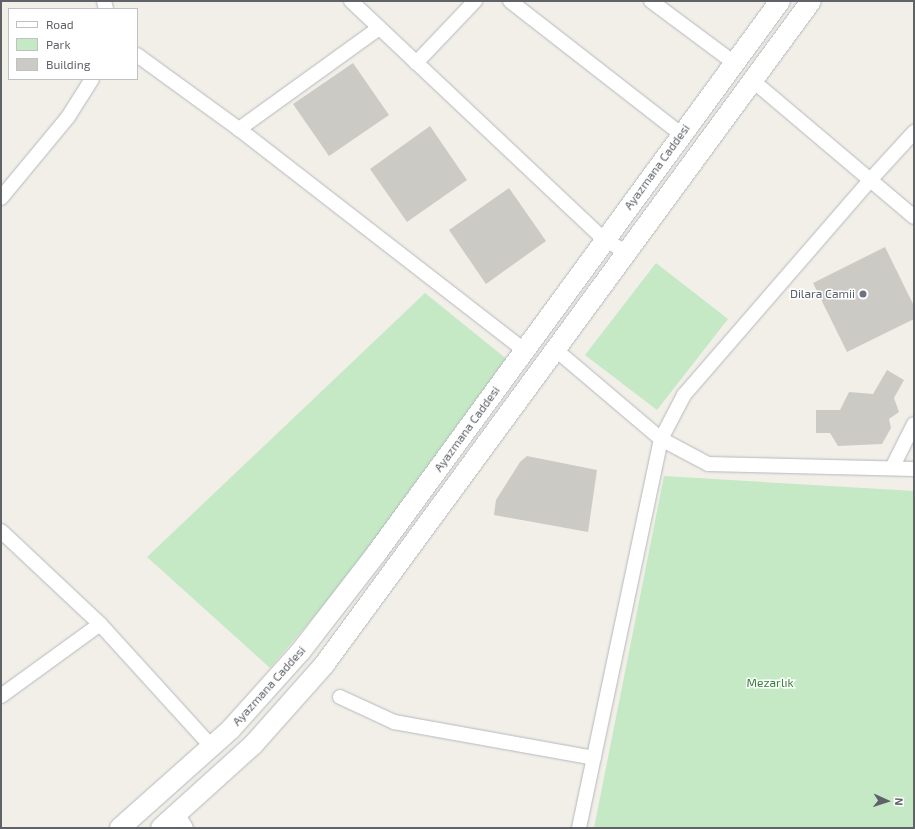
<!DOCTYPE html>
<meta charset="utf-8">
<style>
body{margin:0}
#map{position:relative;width:915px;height:829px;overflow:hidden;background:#f1efe8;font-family:"Exo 2",sans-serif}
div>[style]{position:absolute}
.green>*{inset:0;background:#c5e8c5}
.building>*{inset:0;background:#cccac5}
.roads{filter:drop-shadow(0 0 1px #b5b8bc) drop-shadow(0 0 1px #b5b8bc)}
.street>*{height:14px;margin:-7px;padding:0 7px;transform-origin:7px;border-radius:7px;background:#fff}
.secondary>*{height:20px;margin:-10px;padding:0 10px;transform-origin:10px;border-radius:10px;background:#fff}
.dots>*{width:11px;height:11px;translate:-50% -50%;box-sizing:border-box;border:2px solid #fff;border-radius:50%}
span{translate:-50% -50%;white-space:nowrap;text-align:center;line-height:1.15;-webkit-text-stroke:3px #fff;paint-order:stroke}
.street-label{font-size:12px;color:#5f6368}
.worship-label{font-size:12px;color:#5b616d}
.right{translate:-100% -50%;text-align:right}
.park-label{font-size:12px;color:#348238}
.frame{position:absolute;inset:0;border:2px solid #5f6368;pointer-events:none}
.legend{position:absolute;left:8px;top:8px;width:130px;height:72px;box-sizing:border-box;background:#fff;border:1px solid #bfc1c3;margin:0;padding:5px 7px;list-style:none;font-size:12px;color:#5f6368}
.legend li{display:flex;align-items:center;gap:8px;height:20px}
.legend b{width:20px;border:1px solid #bfc1c3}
.north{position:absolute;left:867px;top:781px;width:40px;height:40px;-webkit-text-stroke:3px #fff;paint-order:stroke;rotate:93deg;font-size:11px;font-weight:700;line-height:16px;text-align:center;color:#5f6368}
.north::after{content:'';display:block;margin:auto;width:14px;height:18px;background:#5f6368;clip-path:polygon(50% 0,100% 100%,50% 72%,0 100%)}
</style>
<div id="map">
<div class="green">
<i style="clip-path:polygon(656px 263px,728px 319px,657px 410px,585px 355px)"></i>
<i style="clip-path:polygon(425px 293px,509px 361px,379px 541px,270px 668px,147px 557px)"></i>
<i style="clip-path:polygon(664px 476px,914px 491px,914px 828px,594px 828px)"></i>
</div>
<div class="building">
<i style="clip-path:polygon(353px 63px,389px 115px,329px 156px,293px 104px)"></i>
<i style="clip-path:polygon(430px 126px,467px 180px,407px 222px,370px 169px)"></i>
<i style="clip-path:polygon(509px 188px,546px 241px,486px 284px,449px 230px)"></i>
<i style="clip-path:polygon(885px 247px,914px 306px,914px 319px,847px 352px,813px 283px)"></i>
<i style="clip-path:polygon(887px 370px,904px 380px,894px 398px,899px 412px,889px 419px,891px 428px,882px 444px,838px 446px,830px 433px,816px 433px,816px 410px,840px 410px,849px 392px,873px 394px)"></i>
<i style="clip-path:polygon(527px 456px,597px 470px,588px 532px,494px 515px,496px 500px,520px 462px)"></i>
</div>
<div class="roads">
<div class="street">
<i style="left:104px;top:1px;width:8px;rotate:76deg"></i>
<i style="left:351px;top:1px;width:347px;rotate:43.3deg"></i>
<i style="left:604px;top:239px;width:27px;rotate:31deg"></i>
<i style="left:510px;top:1px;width:217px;rotate:37.9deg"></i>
<i style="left:651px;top:1px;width:102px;rotate:36.6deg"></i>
<i style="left:137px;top:55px;width:126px;rotate:36deg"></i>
<i style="left:239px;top:129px;width:361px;rotate:37.8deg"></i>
<i style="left:416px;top:63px;width:86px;rotate:-46.4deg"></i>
<i style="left:752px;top:80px;width:212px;rotate:40.2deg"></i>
<i style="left:239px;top:129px;width:173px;rotate:-35.8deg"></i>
<i style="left:1px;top:198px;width:105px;rotate:-50.4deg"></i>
<i style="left:68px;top:117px;width:45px;rotate:-57.7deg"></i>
<i style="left:556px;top:350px;width:138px;rotate:40.3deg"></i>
<i style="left:661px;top:439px;width:50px;rotate:-62.4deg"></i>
<i style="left:684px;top:395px;width:286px;rotate:-49.1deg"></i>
<i style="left:871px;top:179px;width:64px;rotate:-47.5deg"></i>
<i style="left:892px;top:468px;width:49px;rotate:-63.4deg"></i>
<i style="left:1px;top:531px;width:136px;rotate:43.2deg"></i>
<i style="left:100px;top:624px;width:166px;rotate:47.7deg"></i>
<i style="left:1px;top:696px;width:122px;rotate:-36deg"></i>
<i style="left:340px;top:697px;width:60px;rotate:24.8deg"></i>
<i style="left:394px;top:722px;width:203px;rotate:10.2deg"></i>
<i style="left:177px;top:813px;width:17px;rotate:59deg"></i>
<i style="left:579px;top:828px;width:398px;rotate:-78.1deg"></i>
<i style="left:661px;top:439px;width:53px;rotate:28deg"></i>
<i style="left:708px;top:464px;width:206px;rotate:1.4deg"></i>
</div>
<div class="secondary">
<i style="left:120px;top:828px;width:149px;rotate:-41.7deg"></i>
<i style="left:231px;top:729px;width:105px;rotate:-48.1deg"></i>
<i style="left:301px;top:651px;width:123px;rotate:-52.3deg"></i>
<i style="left:376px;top:554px;width:685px;rotate:-53.85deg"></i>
<i style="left:161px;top:828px;width:124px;rotate:-42.1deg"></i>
<i style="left:253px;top:745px;width:107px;rotate:-48.4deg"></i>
<i style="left:324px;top:665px;width:823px;rotate:-53.74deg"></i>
</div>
</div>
<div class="dots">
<i style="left:863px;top:294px;background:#6b7280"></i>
</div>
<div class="street-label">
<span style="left:657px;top:167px;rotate:-54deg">Ayazmana Caddesi</span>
<span style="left:467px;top:429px;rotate:-54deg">Ayazmana Caddesi</span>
<span style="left:269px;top:686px;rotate:-48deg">Ayazmana Caddesi</span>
</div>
<div class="worship-label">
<span class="right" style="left:855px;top:294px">Dilara Camii</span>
</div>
<div class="park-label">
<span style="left:770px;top:683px">Mezarlık</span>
</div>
<div class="frame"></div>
<ul class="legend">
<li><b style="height:5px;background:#fff"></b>Road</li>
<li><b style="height:11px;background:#c5e8c5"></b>Park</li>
<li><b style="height:11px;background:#cccac5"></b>Building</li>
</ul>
<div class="north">N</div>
</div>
